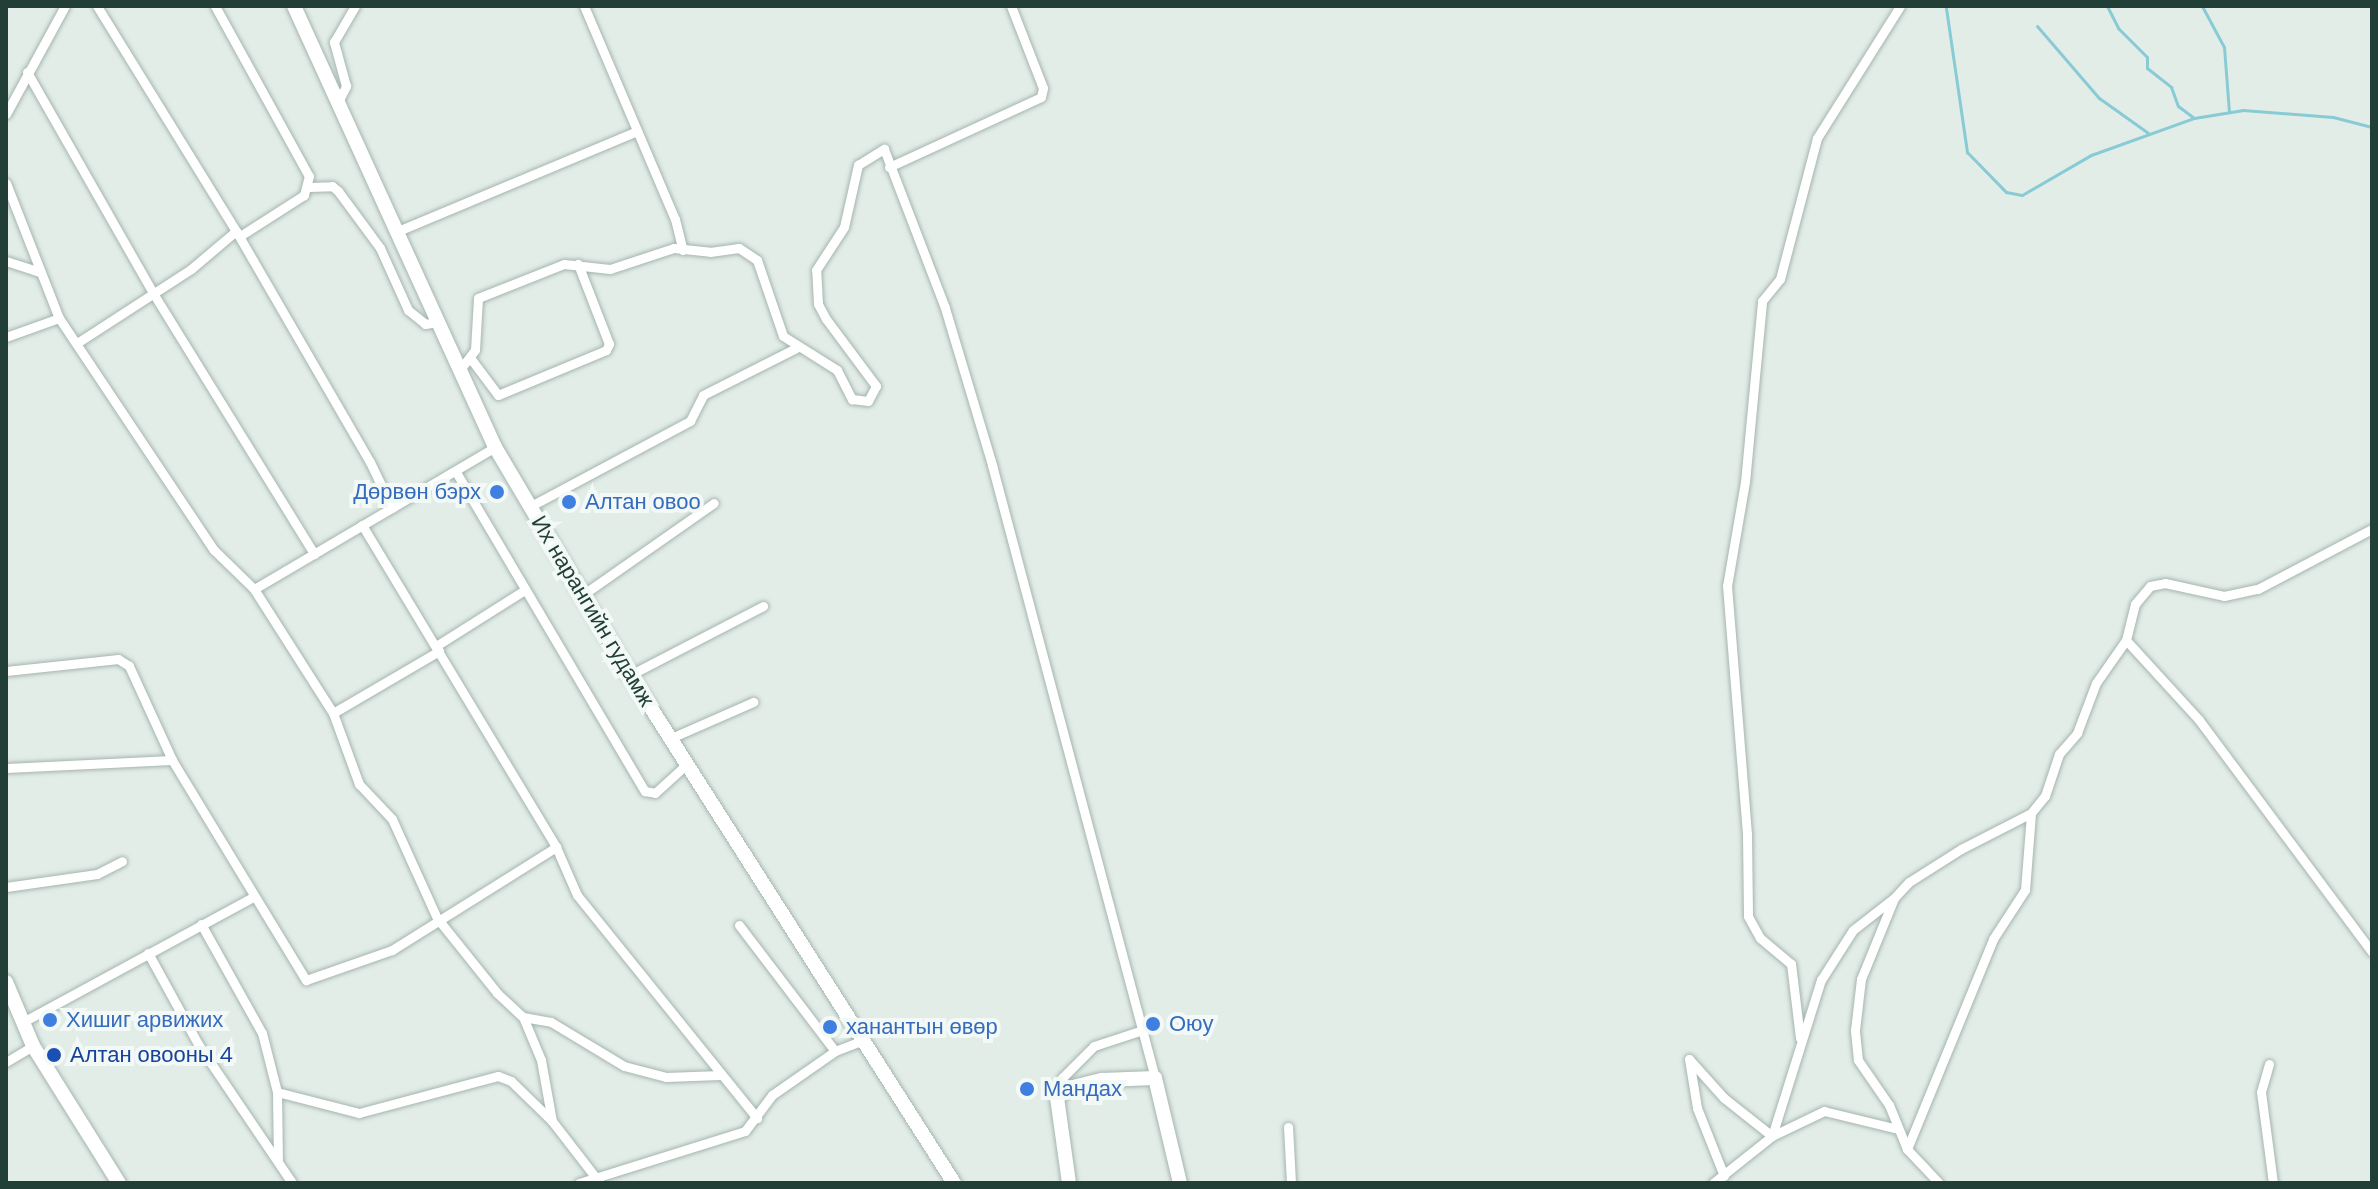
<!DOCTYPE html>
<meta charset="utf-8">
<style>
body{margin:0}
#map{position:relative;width:2378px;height:1189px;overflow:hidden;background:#e3ede8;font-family:"DM Sans",sans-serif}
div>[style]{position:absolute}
.stream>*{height:3px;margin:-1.5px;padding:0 1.5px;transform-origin:1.5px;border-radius:1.5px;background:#88cbd5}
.roads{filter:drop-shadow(0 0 2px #a5b5af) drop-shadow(0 0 2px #a5b5af)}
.minor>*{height:9px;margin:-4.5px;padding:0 4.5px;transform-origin:4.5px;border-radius:4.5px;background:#fff}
.secondary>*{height:14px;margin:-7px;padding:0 7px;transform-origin:7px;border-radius:7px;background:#fff}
.dots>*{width:22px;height:22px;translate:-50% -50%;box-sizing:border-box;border:4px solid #f3f9f6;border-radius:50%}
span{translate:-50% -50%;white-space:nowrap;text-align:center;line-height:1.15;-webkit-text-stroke:8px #f3f9f6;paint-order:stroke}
.shop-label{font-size:22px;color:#366cbe}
.right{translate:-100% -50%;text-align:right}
.left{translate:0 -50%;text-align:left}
.street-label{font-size:22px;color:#213f36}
.transit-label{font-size:22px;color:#164399}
.frame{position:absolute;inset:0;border:8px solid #213f36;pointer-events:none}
</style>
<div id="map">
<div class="stream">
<i style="left:2107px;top:6px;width:25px;rotate:63deg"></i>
<i style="left:2118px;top:28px;width:41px;rotate:45deg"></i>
<i style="left:2147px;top:57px;width:11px;rotate:90deg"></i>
<i style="left:2147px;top:68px;width:31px;rotate:38deg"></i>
<i style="left:2171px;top:87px;width:20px;rotate:70deg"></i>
<i style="left:2178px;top:106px;width:20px;rotate:37deg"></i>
<i style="left:2202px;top:6px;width:47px;rotate:61.8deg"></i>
<i style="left:2224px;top:47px;width:65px;rotate:85.6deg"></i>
<i style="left:1946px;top:8px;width:146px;rotate:81.7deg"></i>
<i style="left:1967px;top:152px;width:56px;rotate:45.7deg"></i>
<i style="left:2006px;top:192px;width:16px;rotate:11deg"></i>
<i style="left:2022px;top:195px;width:80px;rotate:-30.1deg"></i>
<i style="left:2091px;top:155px;width:109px;rotate:-19.8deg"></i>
<i style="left:2194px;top:118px;width:50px;rotate:-9.3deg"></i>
<i style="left:2243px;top:110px;width:90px;rotate:4.4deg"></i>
<i style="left:2333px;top:117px;width:40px;rotate:14.4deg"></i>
<i style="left:2037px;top:26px;width:95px;rotate:49.3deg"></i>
<i style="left:2099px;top:98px;width:60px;rotate:35.5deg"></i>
</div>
<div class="roads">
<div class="minor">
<i style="left:97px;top:6px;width:264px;rotate:58.3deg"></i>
<i style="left:215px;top:6px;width:194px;rotate:61.1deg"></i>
<i style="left:309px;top:176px;width:20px;rotate:105deg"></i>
<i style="left:304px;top:195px;width:76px;rotate:147.4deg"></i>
<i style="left:584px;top:6px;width:232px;rotate:66.9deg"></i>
<i style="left:675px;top:219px;width:32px;rotate:76deg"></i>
<i style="left:27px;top:72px;width:254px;rotate:60.3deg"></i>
<i style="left:153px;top:293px;width:307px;rotate:58.3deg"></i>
<i style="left:339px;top:100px;width:16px;rotate:-63deg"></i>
<i style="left:346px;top:86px;width:46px;rotate:-105.3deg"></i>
<i style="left:334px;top:42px;width:42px;rotate:-59.7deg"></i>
<i style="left:6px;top:114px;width:123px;rotate:-61.4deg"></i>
<i style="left:889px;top:167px;width:167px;rotate:-24.7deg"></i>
<i style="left:1041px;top:97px;width:9px;rotate:-77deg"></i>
<i style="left:1043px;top:88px;width:88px;rotate:-111.3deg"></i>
<i style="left:6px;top:183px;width:145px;rotate:68.6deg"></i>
<i style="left:59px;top:318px;width:279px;rotate:56.3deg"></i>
<i style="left:214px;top:550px;width:56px;rotate:44.3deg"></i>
<i style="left:254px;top:589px;width:280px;rotate:-30.5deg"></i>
<i style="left:309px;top:187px;width:23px;rotate:-2deg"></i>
<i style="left:332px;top:186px;width:8px;rotate:40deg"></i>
<i style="left:338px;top:191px;width:71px;rotate:53.6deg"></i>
<i style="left:380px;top:248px;width:68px;rotate:65.7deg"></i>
<i style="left:408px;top:310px;width:22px;rotate:39deg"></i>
<i style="left:425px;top:324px;width:13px;rotate:-9deg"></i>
<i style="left:398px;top:231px;width:259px;rotate:-22.7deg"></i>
<i style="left:6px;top:261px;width:36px;rotate:18deg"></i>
<i style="left:6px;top:337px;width:56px;rotate:-19.7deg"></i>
<i style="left:77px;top:343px;width:136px;rotate:-33deg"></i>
<i style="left:191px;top:269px;width:59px;rotate:-40.2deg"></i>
<i style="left:236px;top:231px;width:267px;rotate:59.9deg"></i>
<i style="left:370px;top:462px;width:51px;rotate:64.4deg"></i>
<i style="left:471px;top:359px;width:45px;rotate:53.1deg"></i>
<i style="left:498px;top:395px;width:117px;rotate:-22.6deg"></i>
<i style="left:606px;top:350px;width:7px;rotate:-63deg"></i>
<i style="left:609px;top:344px;width:86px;rotate:-111.2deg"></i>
<i style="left:459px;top:371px;width:26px;rotate:-53deg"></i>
<i style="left:475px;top:350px;width:52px;rotate:-86.7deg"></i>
<i style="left:478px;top:298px;width:92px;rotate:-21.6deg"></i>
<i style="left:564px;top:264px;width:46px;rotate:6.2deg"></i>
<i style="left:610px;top:269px;width:67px;rotate:-18.2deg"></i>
<i style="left:674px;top:248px;width:36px;rotate:6deg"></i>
<i style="left:710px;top:252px;width:29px;rotate:-8deg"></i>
<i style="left:739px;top:248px;width:22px;rotate:34deg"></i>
<i style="left:757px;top:260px;width:80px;rotate:71.1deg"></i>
<i style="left:783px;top:336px;width:64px;rotate:32.2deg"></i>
<i style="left:837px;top:370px;width:33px;rotate:63deg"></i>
<i style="left:852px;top:399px;width:16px;rotate:7deg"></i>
<i style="left:868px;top:401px;width:17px;rotate:-62deg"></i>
<i style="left:876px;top:386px;width:84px;rotate:-126.7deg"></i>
<i style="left:826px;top:319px;width:17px;rotate:-118deg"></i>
<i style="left:818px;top:304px;width:34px;rotate:-93deg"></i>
<i style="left:816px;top:270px;width:51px;rotate:-56.9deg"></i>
<i style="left:844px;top:227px;width:64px;rotate:-77.3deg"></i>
<i style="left:858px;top:165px;width:31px;rotate:-32deg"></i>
<i style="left:884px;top:149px;width:170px;rotate:69deg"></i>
<i style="left:945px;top:308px;width:164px;rotate:73.3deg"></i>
<i style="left:992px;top:465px;width:634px;rotate:75.11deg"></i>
<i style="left:456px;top:472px;width:371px;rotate:59.4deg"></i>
<i style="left:645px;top:791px;width:10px;rotate:11deg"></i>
<i style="left:655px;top:793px;width:45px;rotate:-42.3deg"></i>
<i style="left:529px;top:507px;width:183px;rotate:-28.1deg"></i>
<i style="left:690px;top:421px;width:29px;rotate:-63deg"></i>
<i style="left:703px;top:395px;width:104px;rotate:-26.8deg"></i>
<i style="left:362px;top:525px;width:376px;rotate:58.9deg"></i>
<i style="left:556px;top:847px;width:52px;rotate:66.4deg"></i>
<i style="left:577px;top:895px;width:287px;rotate:51.1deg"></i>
<i style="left:254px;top:589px;width:147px;rotate:57.5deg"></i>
<i style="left:333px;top:713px;width:76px;rotate:69.9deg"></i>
<i style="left:359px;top:784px;width:48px;rotate:46.7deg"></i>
<i style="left:392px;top:819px;width:109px;rotate:65.6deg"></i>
<i style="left:437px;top:918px;width:96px;rotate:51.3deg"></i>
<i style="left:497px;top:993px;width:35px;rotate:43deg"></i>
<i style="left:523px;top:1017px;width:47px;rotate:67.3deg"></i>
<i style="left:541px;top:1060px;width:62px;rotate:79.8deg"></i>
<i style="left:552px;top:1121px;width:78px;rotate:52.3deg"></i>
<i style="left:581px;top:596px;width:162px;rotate:-35deg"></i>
<i style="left:2126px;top:640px;width:108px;rotate:47.6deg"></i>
<i style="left:2199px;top:720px;width:289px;rotate:53.3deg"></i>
<i style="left:436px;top:646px;width:103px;rotate:-32.3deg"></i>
<i style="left:6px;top:671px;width:113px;rotate:-6.1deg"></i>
<i style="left:118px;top:659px;width:13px;rotate:32deg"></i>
<i style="left:129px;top:666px;width:103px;rotate:65.4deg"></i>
<i style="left:172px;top:760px;width:258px;rotate:58.7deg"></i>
<i style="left:306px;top:980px;width:91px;rotate:-19.2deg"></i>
<i style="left:392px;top:950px;width:194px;rotate:-32.1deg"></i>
<i style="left:630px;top:675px;width:150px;rotate:-27.4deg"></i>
<i style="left:333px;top:713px;width:123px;rotate:-30.3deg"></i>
<i style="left:671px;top:738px;width:90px;rotate:-23.7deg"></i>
<i style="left:6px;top:768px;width:166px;rotate:-2.8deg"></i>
<i style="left:6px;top:887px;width:92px;rotate:-8.1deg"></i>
<i style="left:97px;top:874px;width:28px;rotate:-27deg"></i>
<i style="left:201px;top:924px;width:125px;rotate:60.8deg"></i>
<i style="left:262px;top:1033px;width:61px;rotate:75.7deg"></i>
<i style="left:277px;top:1092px;width:68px;rotate:89.2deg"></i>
<i style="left:739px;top:925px;width:158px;rotate:52.7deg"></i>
<i style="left:148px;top:953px;width:104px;rotate:61.2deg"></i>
<i style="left:198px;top:1044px;width:168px;rotate:55.9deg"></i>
<i style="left:523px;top:1017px;width:28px;rotate:10deg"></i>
<i style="left:551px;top:1022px;width:85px;rotate:31.1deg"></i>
<i style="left:624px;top:1066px;width:43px;rotate:14.7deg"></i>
<i style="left:666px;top:1077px;width:54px;rotate:-2.1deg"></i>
<i style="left:21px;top:1023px;width:264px;rotate:-28.5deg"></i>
<i style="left:1800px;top:1038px;width:75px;rotate:-96.9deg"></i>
<i style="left:1791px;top:964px;width:40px;rotate:-140deg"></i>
<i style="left:1760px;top:938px;width:25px;rotate:-119deg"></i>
<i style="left:1748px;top:916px;width:82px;rotate:-90.7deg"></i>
<i style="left:1747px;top:834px;width:249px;rotate:-94.6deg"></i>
<i style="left:1727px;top:586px;width:106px;rotate:-80.2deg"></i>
<i style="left:1745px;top:482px;width:182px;rotate:-84.6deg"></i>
<i style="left:1762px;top:301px;width:28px;rotate:-51deg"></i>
<i style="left:1780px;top:279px;width:146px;rotate:-75.3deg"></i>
<i style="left:1817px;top:138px;width:156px;rotate:-57.8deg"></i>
<i style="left:1689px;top:1059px;width:52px;rotate:48.1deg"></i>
<i style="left:1724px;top:1098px;width:61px;rotate:38.4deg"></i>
<i style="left:1772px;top:1136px;width:58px;rotate:-25.7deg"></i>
<i style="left:1824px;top:1111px;width:76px;rotate:13.7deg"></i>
<i style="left:1689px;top:1059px;width:50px;rotate:80.7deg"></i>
<i style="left:1697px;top:1108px;width:73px;rotate:68.3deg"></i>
<i style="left:6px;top:1062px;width:31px;rotate:-31deg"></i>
<i style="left:2269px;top:1064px;width:29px;rotate:106deg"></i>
<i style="left:2261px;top:1092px;width:92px;rotate:82.5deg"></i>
<i style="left:277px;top:1092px;width:85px;rotate:14.4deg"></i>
<i style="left:359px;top:1113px;width:144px;rotate:-14.9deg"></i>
<i style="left:498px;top:1076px;width:14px;rotate:21deg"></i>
<i style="left:511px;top:1081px;width:57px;rotate:44.3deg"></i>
<i style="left:1057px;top:1096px;width:19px;rotate:-74deg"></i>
<i style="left:1062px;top:1078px;width:45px;rotate:-45deg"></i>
<i style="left:1094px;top:1046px;width:52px;rotate:-18.1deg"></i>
<i style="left:1288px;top:1127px;width:56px;rotate:86.9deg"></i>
<i style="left:1907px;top:1149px;width:227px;rotate:-67.7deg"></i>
<i style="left:1993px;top:939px;width:59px;rotate:-56.9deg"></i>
<i style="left:2025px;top:890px;width:77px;rotate:-85.5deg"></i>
<i style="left:579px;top:1183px;width:174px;rotate:-17.4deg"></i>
<i style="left:745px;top:1131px;width:45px;rotate:-53.1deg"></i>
<i style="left:772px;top:1095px;width:77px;rotate:-34.9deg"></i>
<i style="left:835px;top:1051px;width:31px;rotate:-21deg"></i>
<i style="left:1713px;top:1183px;width:75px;rotate:-38.5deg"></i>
<i style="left:1772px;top:1136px;width:164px;rotate:-72.6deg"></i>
<i style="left:1821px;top:980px;width:59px;rotate:-57.4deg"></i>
<i style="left:1853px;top:930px;width:52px;rotate:-38deg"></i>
<i style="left:1939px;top:1183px;width:47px;rotate:-133.3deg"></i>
<i style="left:1907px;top:1149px;width:48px;rotate:-112.2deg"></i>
<i style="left:1889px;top:1105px;width:55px;rotate:-124.6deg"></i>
<i style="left:1858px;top:1060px;width:30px;rotate:-96deg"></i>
<i style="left:1855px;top:1030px;width:51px;rotate:-83.3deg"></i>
<i style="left:1861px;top:979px;width:87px;rotate:-67.8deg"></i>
<i style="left:1894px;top:898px;width:22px;rotate:-47deg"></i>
<i style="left:1909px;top:882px;width:62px;rotate:-32.4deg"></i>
<i style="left:1961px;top:849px;width:79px;rotate:-27.2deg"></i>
<i style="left:2031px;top:813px;width:22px;rotate:-51deg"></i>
<i style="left:2045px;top:796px;width:44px;rotate:-71.6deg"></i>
<i style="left:2059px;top:754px;width:28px;rotate:-49deg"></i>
<i style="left:2077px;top:733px;width:53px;rotate:-69.2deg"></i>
<i style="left:2096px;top:683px;width:52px;rotate:-55.1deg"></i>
<i style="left:2126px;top:640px;width:37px;rotate:-76deg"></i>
<i style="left:2135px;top:604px;width:23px;rotate:-50deg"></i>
<i style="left:2150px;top:586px;width:15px;rotate:-11deg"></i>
<i style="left:2165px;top:583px;width:60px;rotate:12.4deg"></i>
<i style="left:2224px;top:596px;width:35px;rotate:-12deg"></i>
<i style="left:2258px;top:589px;width:129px;rotate:-27.8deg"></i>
</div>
<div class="secondary">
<i style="left:294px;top:6px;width:485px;rotate:65.5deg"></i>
<i style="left:495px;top:447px;width:265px;rotate:59.4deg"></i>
<i style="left:630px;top:675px;width:603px;rotate:57.47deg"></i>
<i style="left:6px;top:982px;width:69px;rotate:67.1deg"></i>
<i style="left:33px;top:1046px;width:162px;rotate:57.9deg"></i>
<i style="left:1069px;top:1183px;width:86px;rotate:-98deg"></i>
<i style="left:1057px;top:1098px;width:16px;rotate:-40deg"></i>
<i style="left:1069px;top:1088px;width:34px;rotate:-14deg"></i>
<i style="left:1102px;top:1080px;width:53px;rotate:-2.2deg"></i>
<i style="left:1155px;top:1078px;width:108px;rotate:76.6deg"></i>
</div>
</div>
<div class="dots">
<i style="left:497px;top:492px;background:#3f7fe0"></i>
<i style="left:569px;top:502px;background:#3f7fe0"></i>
<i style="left:50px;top:1020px;background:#3f7fe0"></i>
<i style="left:1153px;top:1024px;background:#3f7fe0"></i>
<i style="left:830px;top:1027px;background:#3f7fe0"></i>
<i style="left:54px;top:1055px;background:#1a4fb4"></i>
<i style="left:1027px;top:1089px;background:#3f7fe0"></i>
</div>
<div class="shop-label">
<span class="right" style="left:481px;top:492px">Дөрвөн бэрх</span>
<span class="left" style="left:585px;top:502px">Алтан овоо</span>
<span class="left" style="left:66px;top:1020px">Хишиг арвижих</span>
<span class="left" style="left:1169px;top:1024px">Оюу</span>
<span class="left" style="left:846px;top:1027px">ханантын өвөр</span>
<span class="left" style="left:1043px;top:1089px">Мандах</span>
</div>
<div class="street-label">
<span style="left:593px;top:611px;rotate:59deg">Их нарангийн гудамж</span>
</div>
<div class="transit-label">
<span class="left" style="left:70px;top:1055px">Алтан овооны 4</span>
</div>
<div class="frame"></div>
</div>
